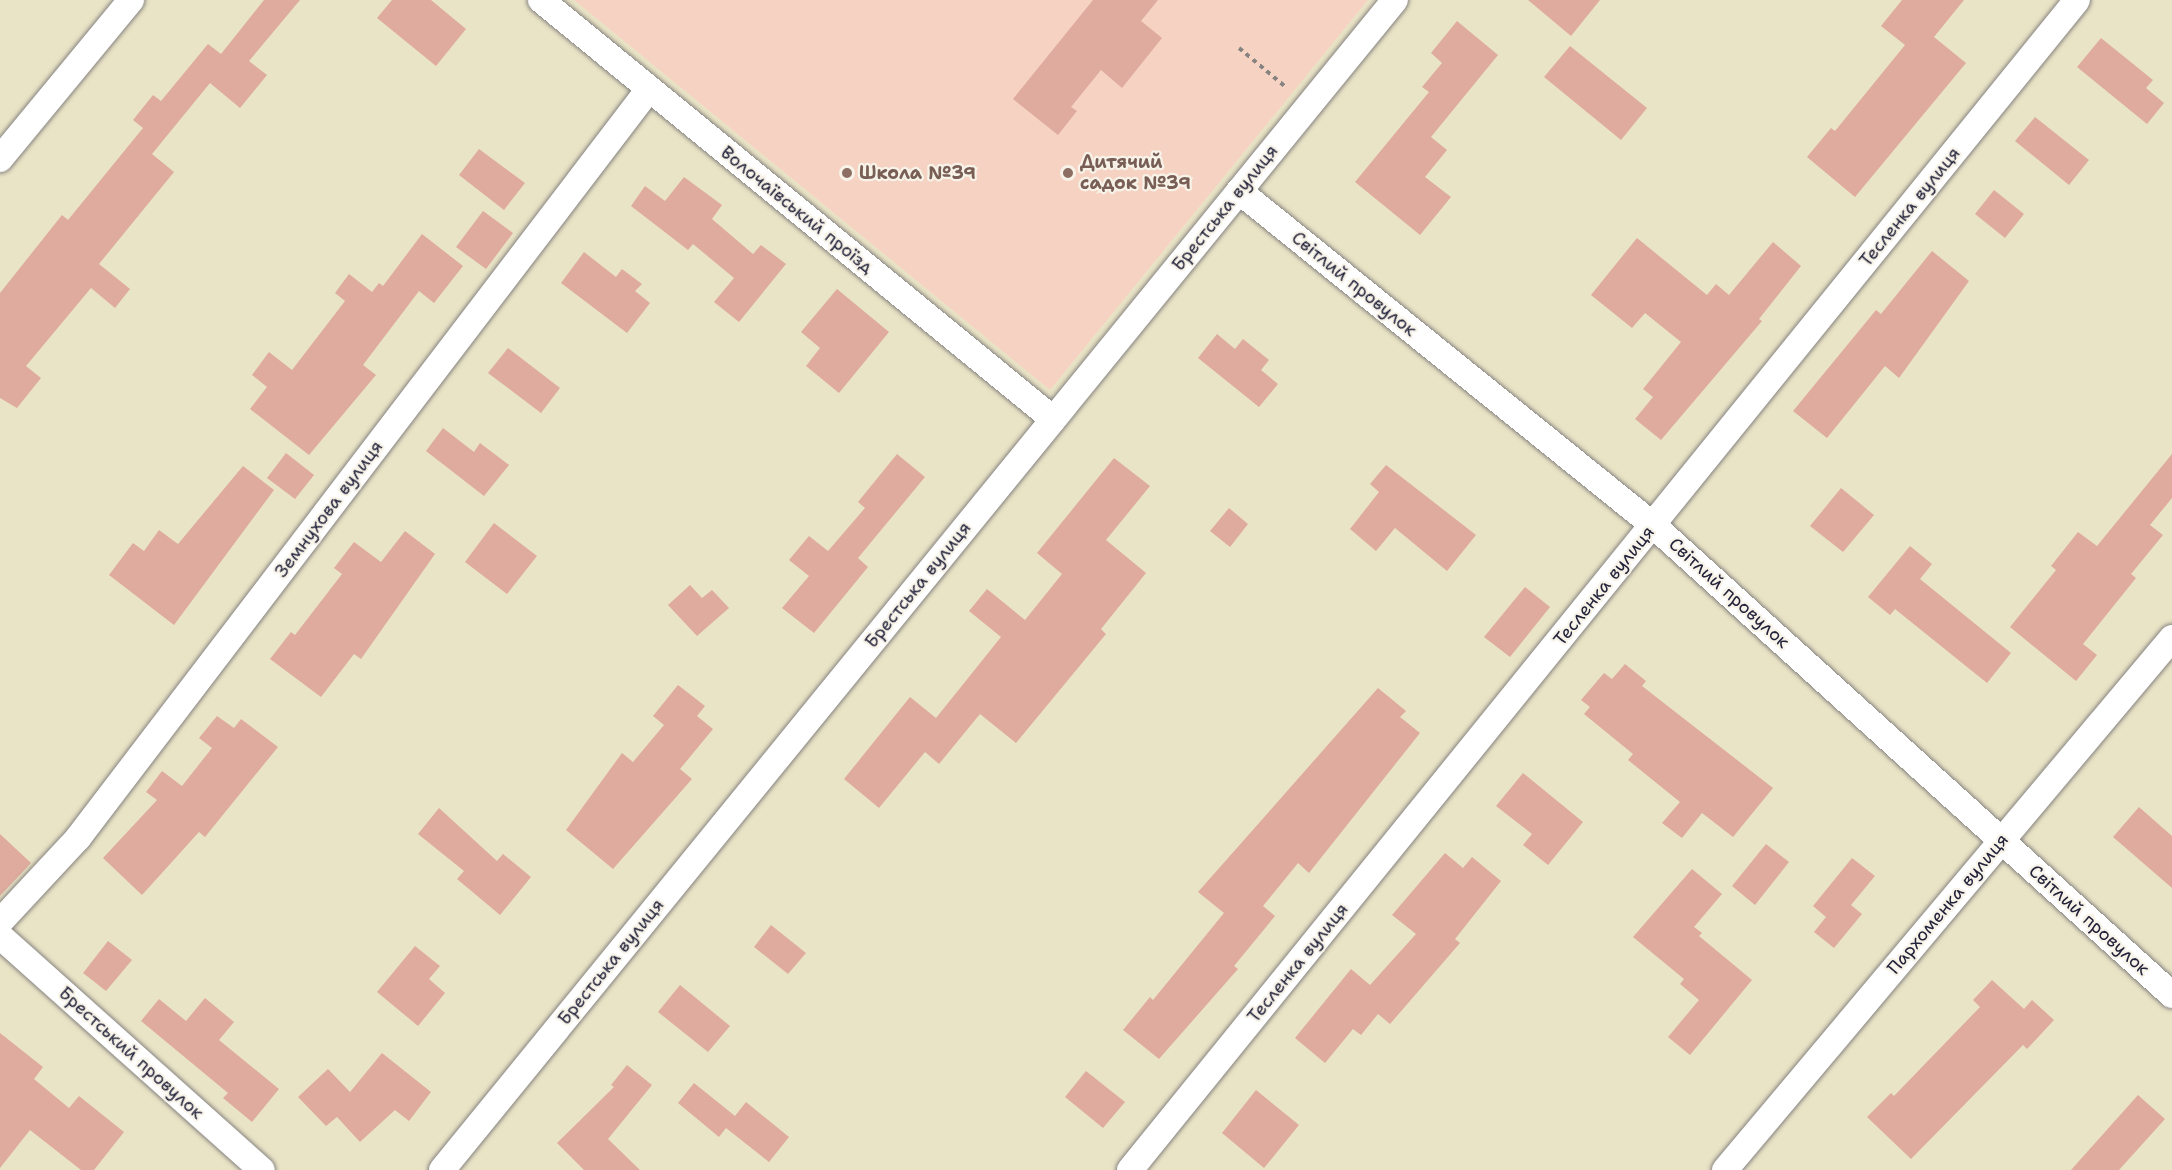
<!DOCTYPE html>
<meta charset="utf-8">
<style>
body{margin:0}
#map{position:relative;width:2172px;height:1170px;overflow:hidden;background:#eae4c6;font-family:"Shantell Sans",sans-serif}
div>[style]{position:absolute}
.built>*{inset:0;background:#f6d2c3}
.building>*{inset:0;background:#deab9e}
.path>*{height:4px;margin-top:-2px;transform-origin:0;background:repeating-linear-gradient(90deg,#868380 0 4.5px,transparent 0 9px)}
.roads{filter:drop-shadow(0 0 2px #868380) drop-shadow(0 0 2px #868380)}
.street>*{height:26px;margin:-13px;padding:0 13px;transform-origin:13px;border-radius:13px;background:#fff}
.dots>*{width:16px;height:16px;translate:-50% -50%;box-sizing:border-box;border:3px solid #f7f3e8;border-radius:50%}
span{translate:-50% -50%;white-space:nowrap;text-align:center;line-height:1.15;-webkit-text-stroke:4.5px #f7f3e8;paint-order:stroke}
.education-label{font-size:18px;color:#785e54;font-weight:700}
.left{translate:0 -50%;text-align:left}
.street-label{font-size:18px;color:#22223b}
</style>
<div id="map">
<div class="built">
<i style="clip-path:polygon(574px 0,1368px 0,1050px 390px)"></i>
</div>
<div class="building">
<i style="clip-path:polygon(264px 0,300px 0,249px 61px,267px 75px,240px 108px,210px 83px,152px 154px,174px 172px,99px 264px,130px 289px,115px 308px,91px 288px,26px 366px,41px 378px,17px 408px,0 398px,0 293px,62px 215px,68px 220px,143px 128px,133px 120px,153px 95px,161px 101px,208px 44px,221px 54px)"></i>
<i style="clip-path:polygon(392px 0,431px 0,466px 29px,436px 66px,377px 18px)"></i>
<i style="clip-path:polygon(1093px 0,1158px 0,1141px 21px,1162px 38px,1122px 88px,1101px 70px,1071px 107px,1077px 111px,1058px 135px,1013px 99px)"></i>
<i style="clip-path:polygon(1528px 0,1600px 0,1571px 36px)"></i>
<i style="clip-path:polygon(1902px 0,1964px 0,1934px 37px,1966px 63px,1855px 197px,1807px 157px,1831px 128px,1835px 131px,1905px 45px,1881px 26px)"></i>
<i style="clip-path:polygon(1457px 21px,1498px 55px,1431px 137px,1447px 150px,1425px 177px,1451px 197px,1420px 235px,1355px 182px,1429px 92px,1422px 87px,1442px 63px,1431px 53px)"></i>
<i style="clip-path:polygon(2101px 38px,2153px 80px,2146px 88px,2164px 103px,2147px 124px,2077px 67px)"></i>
<i style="clip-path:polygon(1570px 46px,1647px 108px,1621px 140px,1544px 77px)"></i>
<i style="clip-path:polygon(2035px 117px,2089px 160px,2069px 185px,2015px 141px)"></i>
<i style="clip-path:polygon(479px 149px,525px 183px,504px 210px,459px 175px)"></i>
<i style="clip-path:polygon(684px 177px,722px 205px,712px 219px,753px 254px,761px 245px,786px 264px,739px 322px,714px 302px,734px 278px,693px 244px,688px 250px,631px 206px,645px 186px,665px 201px)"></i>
<i style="clip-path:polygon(1994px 190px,2024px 214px,2005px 238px,1975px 214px)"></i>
<i style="clip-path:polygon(483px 211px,513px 233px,486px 269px,456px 247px)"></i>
<i style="clip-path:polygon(422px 234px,463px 266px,434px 303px,419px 291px,363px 365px,376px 375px,309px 455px,250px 409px,267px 387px,252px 375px,269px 352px,292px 370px,345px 301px,335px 293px,349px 274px,372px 292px,379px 283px,383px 286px)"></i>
<i style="clip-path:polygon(1637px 238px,1707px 295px,1716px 284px,1729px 295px,1773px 242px,1801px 266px,1759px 319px,1762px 321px,1661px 440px,1635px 419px,1653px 397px,1643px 389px,1681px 342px,1645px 313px,1632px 328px,1591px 295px)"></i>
<i style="clip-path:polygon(1932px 251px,1969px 281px,1899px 378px,1885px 366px,1827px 438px,1793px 411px,1876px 310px,1881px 314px)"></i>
<i style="clip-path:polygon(584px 252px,616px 277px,622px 269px,642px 284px,635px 291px,650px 303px,627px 333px,561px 283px)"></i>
<i style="clip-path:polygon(837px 289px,889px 332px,839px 393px,806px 366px,820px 348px,801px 332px)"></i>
<i style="clip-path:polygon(1217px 334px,1235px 349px,1243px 339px,1269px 360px,1261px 370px,1278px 384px,1259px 407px,1198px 358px)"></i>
<i style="clip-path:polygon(508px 348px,560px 388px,541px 413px,488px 373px)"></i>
<i style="clip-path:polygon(443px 428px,474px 452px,480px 443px,509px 465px,484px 496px,426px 451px)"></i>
<i style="clip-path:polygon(286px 453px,314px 475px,295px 499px,267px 478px)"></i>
<i style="clip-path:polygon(897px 454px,925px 477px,858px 558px,868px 567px,814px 633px,782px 608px,809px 576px,789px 560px,809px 536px,828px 551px,865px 508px,858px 502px)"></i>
<i style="clip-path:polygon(2172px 454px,2172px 498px,2150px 525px,2163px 535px,2131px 574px,2136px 578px,2083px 644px,2097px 655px,2076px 681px,2010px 627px,2056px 570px,2051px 566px,2078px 532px,2097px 546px)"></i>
<i style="clip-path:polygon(1114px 458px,1150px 486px,1106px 540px,1146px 573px,1101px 629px,1106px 634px,1016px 743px,980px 714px,939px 764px,925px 752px,879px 808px,844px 779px,910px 697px,936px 718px,1001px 637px,969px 611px,987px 589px,1025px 620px,1062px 574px,1037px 553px)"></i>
<i style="clip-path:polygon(1386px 465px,1476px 535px,1447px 571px,1395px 528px,1376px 551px,1350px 529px,1379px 492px,1370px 484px)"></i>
<i style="clip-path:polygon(243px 466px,274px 490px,174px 625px,109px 575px,133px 543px,144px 551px,159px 530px,178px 544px)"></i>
<i style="clip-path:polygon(1841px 488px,1874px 515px,1843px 552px,1810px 526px)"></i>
<i style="clip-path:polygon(1229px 508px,1248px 524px,1230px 547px,1210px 531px)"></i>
<i style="clip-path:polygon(494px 523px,537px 556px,507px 594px,465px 562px)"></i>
<i style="clip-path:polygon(405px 531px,435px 554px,361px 659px,354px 654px,321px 697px,270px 659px,291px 632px,295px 635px,342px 574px,334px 568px,354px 542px,381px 562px)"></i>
<i style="clip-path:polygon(1910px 546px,1932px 564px,1920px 579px,2011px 653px,1987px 683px,1895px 609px,1890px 615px,1868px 597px)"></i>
<i style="clip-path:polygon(690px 585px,702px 598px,712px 590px,729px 608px,697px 636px,668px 605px)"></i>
<i style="clip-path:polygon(1525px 587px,1550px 607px,1510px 657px,1484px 637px)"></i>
<i style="clip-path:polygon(1625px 664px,1646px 681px,1642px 686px,1773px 788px,1733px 837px,1702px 813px,1682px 838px,1662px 823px,1680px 802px,1628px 760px,1633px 754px,1584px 714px,1590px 707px,1581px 700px,1604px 673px,1612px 679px)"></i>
<i style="clip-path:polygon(678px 685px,705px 706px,697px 716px,713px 729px,680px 769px,692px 779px,613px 869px,566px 830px,622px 753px,633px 762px,664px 725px,653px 716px)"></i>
<i style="clip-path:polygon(1378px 688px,1406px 711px,1400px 717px,1420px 733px,1309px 873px,1298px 863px,1263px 906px,1275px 916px,1234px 966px,1238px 969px,1159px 1059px,1123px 1030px,1150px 997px,1153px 1000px,1224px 913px,1198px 892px)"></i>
<i style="clip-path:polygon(217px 716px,234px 728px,241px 719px,278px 747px,205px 837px,199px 832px,142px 895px,103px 858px,157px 800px,146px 792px,162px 771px,182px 786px,212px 748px,199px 738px)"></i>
<i style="clip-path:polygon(1523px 773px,1583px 822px,1548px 865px,1523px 845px,1532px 834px,1496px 806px)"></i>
<i style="clip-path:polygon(2139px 807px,2172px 836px,2172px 888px,2113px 837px)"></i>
<i style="clip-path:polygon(439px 808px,497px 861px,503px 854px,531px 877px,500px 915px,457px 879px,464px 871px,418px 834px)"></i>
<i style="clip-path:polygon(0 834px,31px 863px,0 896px)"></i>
<i style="clip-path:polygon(1766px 844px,1789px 862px,1755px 905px,1732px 886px)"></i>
<i style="clip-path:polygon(1445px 853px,1463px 868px,1472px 857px,1501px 881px,1455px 939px,1460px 943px,1390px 1024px,1378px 1014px,1361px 1035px,1353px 1029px,1325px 1063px,1295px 1038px,1351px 969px,1370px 985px,1416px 934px,1392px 915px)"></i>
<i style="clip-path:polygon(1852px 858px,1875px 876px,1851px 905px,1862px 914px,1834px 948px,1814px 932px,1826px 917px,1813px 906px)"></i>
<i style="clip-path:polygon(1692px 869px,1722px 894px,1694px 927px,1702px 933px,1699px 936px,1752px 980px,1690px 1055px,1668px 1037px,1699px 1000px,1680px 984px,1684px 979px,1633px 937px)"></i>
<i style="clip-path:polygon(771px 925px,806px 953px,788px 974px,754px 947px)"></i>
<i style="clip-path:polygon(108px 941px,132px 960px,106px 991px,83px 973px)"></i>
<i style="clip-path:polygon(415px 946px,440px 966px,429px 979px,445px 993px,418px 1026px,377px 992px)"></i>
<i style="clip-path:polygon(1992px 980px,2024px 1009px,2032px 1000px,2054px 1020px,2027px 1049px,2023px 1045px,1911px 1159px,1867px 1117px,1891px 1093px,1894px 1096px,1980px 1007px,1973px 1000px)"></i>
<i style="clip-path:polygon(680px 985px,730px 1026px,708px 1052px,658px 1012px)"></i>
<i style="clip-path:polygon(205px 998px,234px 1022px,219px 1040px,279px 1089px,252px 1122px,223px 1098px,228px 1093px,141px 1021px,159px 999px,186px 1021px)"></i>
<i style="clip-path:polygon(0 1033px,43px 1067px,34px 1079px,69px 1108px,79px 1096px,124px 1132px,94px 1170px,81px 1170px,30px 1130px,0 1168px)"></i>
<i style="clip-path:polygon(382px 1053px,431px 1092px,409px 1121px,395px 1110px,360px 1142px,337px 1117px,326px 1126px,298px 1097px,328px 1069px,350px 1092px)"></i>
<i style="clip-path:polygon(627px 1065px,652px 1085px,608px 1139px,640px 1170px,584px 1170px,557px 1143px,614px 1087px,611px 1085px)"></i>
<i style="clip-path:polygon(1086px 1071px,1125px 1102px,1103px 1128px,1065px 1097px)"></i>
<i style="clip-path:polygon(694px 1083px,735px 1116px,746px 1102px,789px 1137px,769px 1162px,726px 1128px,719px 1137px,678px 1103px)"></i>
<i style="clip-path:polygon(1256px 1090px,1299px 1125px,1264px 1168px,1222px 1133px)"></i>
<i style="clip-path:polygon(2138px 1095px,2165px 1119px,2119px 1170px,2071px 1170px)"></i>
</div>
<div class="path">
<i style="left:1239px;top:48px;width:62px;rotate:39.8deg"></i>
</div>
<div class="roads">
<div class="street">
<i style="left:541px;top:0;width:662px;rotate:39.3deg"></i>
<i style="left:0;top:159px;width:206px;rotate:-50.5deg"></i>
<i style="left:1239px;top:191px;width:532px;rotate:38.9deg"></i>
<i style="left:1653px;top:525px;width:700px;rotate:42.16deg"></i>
<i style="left:0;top:922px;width:115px;rotate:-47.1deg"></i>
<i style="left:78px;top:838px;width:942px;rotate:-52.68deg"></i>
<i style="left:0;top:936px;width:351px;rotate:41.8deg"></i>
<i style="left:442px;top:1170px;width:1509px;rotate:-50.84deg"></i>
<i style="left:1130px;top:1170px;width:1505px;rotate:-51.01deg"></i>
<i style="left:1725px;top:1170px;width:695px;rotate:-49.96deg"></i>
</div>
</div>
<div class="dots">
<i style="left:847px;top:173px;background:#8d6e63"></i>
<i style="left:1068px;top:173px;background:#8d6e63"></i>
</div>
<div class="education-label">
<span class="left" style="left:1080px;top:173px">Дитячий<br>садок №39</span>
<span class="left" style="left:859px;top:173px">Школа №39</span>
</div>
<div class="street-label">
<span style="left:1910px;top:207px;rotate:-51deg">Тесленка вулиця</span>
<span style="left:1225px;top:208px;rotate:-51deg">Брестська вулиця</span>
<span style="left:797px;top:210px;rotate:39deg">Волочаївський проїзд</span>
<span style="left:1354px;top:284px;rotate:39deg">Світлий провулок</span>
<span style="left:329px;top:509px;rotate:-53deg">Земнухова вулиця</span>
<span style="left:918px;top:585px;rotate:-51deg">Брестська вулиця</span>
<span style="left:1604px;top:586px;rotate:-51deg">Тесленка вулиця</span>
<span style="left:1729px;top:593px;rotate:42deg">Світлий провулок</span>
<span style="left:1948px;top:904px;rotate:-50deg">Пархоменка вулиця</span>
<span style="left:2089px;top:920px;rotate:42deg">Світлий провулок</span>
<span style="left:611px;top:962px;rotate:-51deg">Брестська вулиця</span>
<span style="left:1298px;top:963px;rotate:-51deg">Тесленка вулиця</span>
<span style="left:131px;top:1053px;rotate:42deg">Брестський провулок</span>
</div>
</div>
